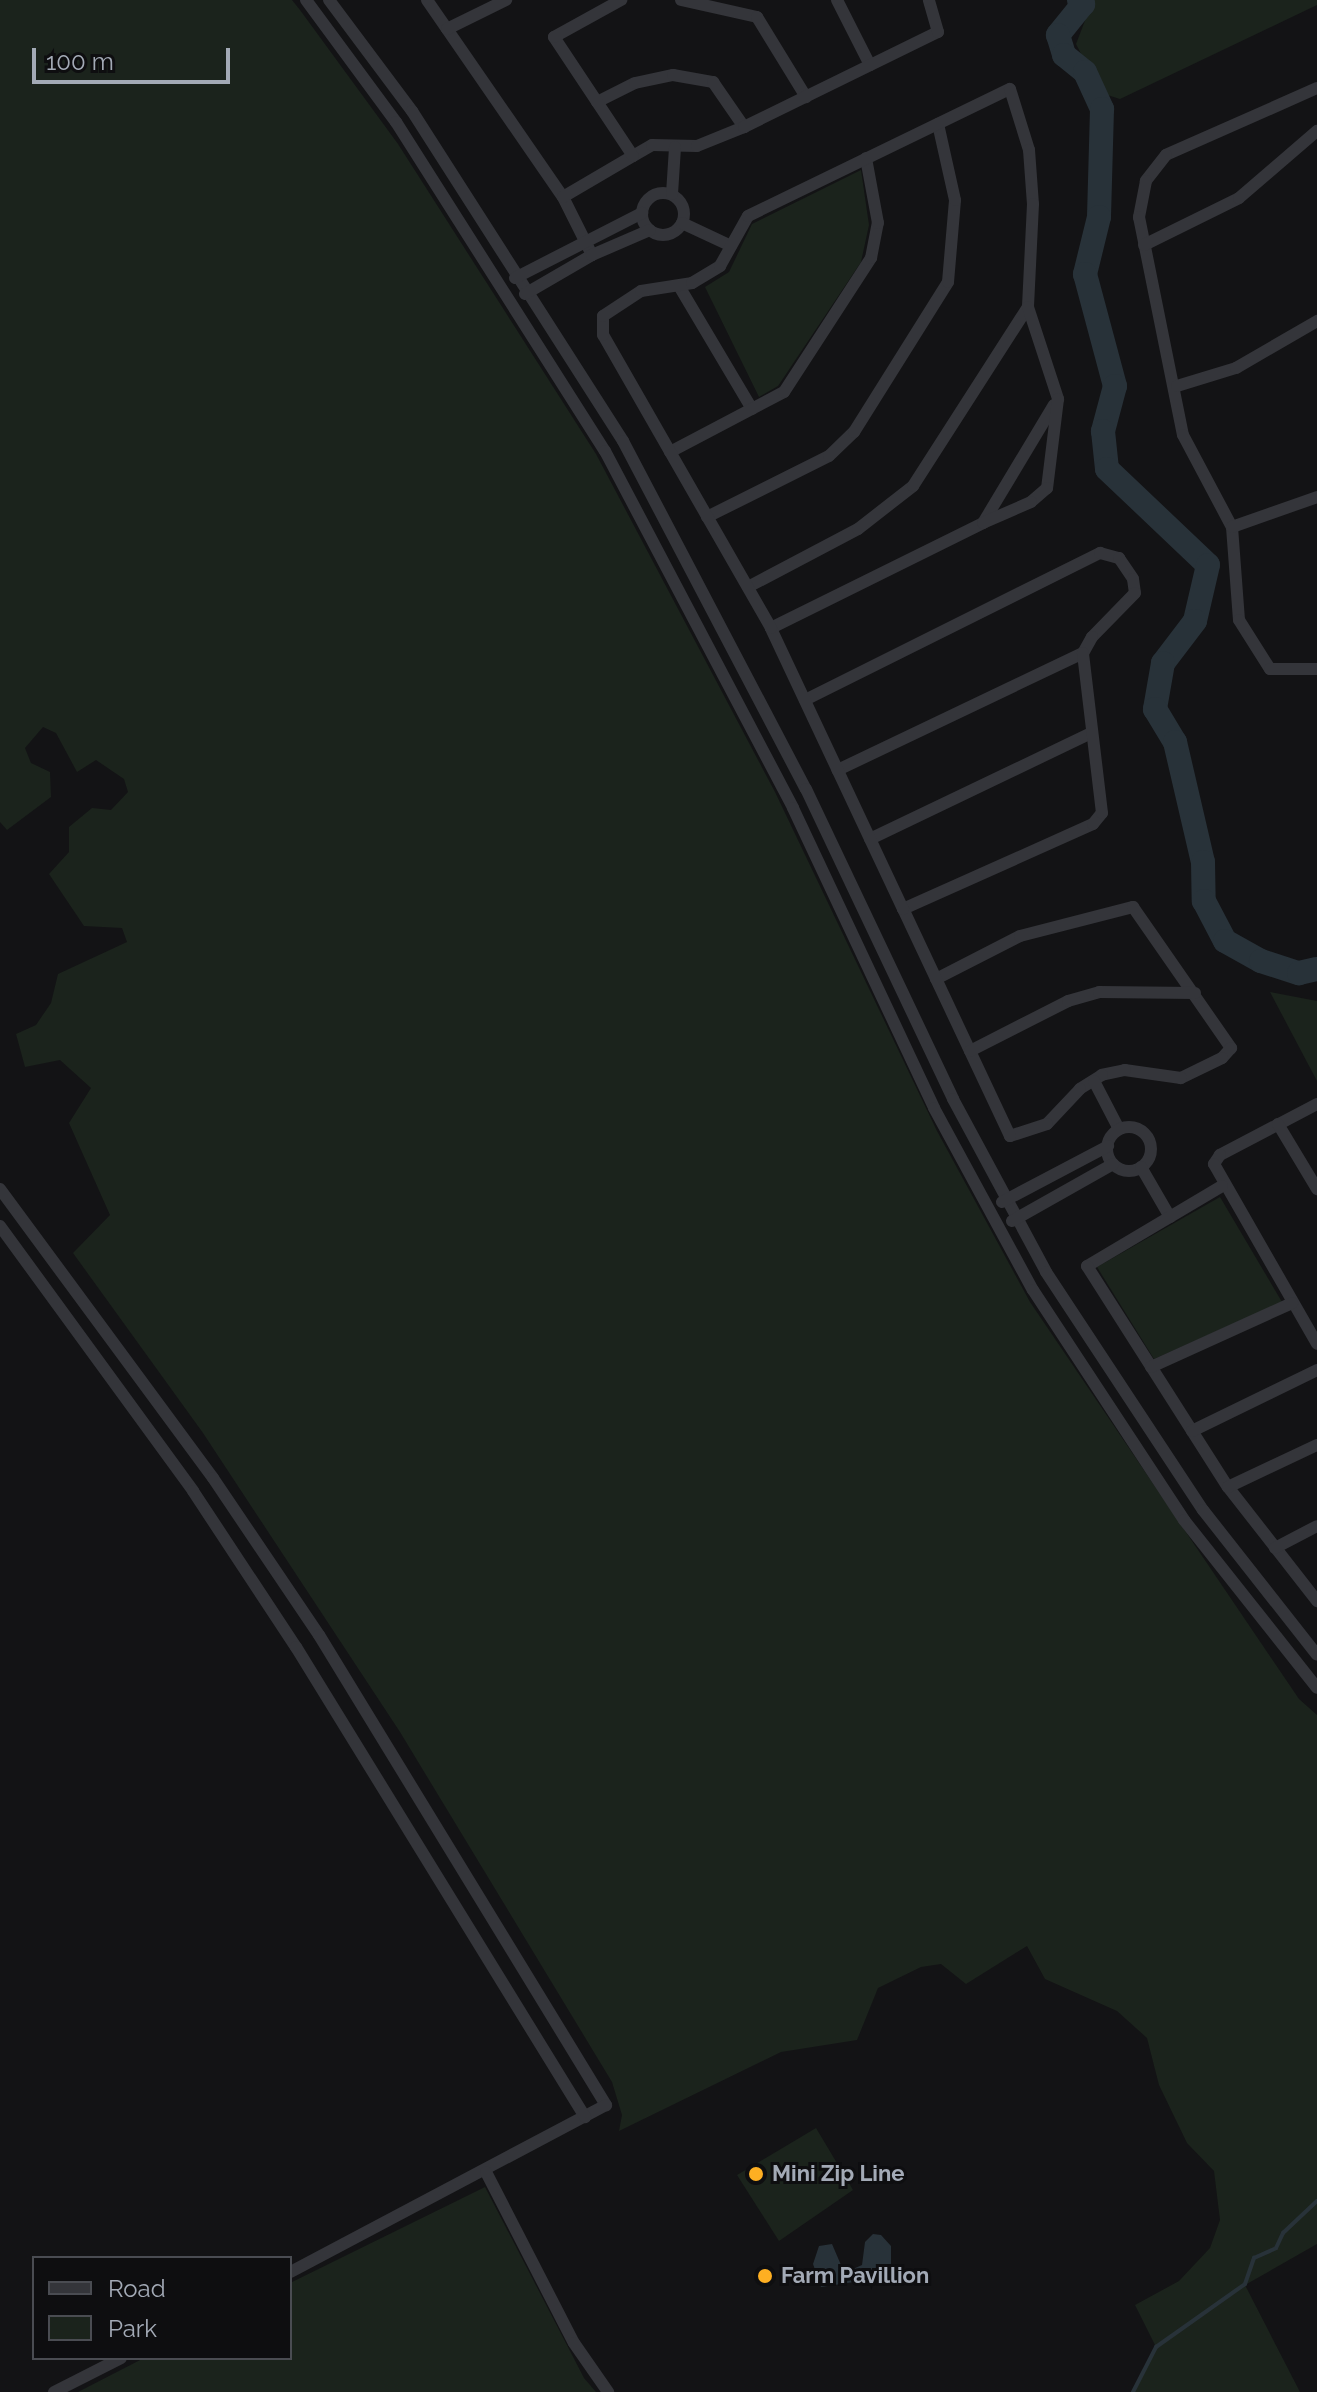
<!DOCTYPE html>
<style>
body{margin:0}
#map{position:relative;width:1317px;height:2392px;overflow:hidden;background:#131315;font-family:Raleway,sans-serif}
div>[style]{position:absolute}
.green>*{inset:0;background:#1b231c}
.water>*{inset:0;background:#283239}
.stream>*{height:4px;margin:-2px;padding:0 2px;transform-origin:2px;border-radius:2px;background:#283239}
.river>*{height:24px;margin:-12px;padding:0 12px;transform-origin:12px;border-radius:12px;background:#283239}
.street>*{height:12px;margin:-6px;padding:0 6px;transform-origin:6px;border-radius:6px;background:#34353a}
.street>.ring{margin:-6px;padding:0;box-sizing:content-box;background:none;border:12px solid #34353a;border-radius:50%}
.dots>*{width:22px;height:22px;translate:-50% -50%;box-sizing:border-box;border:4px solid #0e0e10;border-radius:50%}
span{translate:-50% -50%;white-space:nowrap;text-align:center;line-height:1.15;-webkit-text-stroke:6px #0e0e10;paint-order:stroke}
.poi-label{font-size:22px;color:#a3aab6;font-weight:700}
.left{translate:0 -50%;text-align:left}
.legend{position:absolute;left:32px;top:2256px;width:260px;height:104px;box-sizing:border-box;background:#0e0e10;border:2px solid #4a4c52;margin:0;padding:10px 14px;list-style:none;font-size:24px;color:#a3aab6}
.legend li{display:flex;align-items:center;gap:16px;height:40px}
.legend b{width:40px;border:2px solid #4a4c52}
.scale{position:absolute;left:32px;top:48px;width:198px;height:36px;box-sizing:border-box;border:4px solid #a3aab6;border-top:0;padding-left:10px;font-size:24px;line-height:28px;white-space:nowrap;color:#a3aab6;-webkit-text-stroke:6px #0e0e10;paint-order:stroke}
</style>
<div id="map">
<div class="green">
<i style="clip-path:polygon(0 0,292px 0,300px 10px,398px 144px,596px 454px,775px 792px,937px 1131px,1030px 1302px,1299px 1699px,1317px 1715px,1317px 2244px,1245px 2285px,1300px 2392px,1133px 2392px,1156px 2347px,1135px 2305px,1179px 2281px,1210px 2248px,1220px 2220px,1214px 2171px,1187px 2143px,1159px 2085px,1147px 2038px,1117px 2011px,1045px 1979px,1027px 1946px,966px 1984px,941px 1964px,921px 1967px,878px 1988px,857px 2040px,781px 2052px,619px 2131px,622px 2115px,612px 2082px,400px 1732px,203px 1433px,73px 1253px,110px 1215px,69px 1123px,91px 1088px,60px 1060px,25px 1067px,16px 1034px,36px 1025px,51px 1003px,58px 974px,127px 942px,122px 928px,84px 926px,49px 874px,69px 852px,69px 827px,92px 808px,111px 810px,128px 792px,124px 779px,96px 760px,77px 772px,56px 733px,43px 727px,25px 748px,31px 763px,50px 772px,51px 797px,7px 830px,0 822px)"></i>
<i style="clip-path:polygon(1093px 0,1317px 0,1317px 5px,1120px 99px,1101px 93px,1076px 44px)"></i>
<i style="clip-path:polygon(861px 170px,869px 225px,861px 262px,778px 386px,759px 397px,705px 287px,729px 272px,752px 224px)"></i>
<i style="clip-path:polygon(1270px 992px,1317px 1001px,1317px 1081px)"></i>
<i style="clip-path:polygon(1220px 1197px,1282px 1302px,1154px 1359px,1097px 1267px)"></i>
<i style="clip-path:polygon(816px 2128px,853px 2190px,779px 2241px,737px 2175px)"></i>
<i style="clip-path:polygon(485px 2187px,584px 2378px,596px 2392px,78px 2392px,144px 2358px,290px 2358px,290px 2283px)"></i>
</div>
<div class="water">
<i style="clip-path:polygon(873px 2234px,881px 2235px,891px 2246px,891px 2266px,874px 2279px,821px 2287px,813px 2264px,819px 2246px,832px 2244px,841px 2265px,853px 2269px,862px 2265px,865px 2242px)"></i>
</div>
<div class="stream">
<i style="left:1133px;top:2392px;width:51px;rotate:-62.9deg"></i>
<i style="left:1156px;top:2347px;width:109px;rotate:-35.3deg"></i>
<i style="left:1245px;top:2284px;width:28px;rotate:-71deg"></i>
<i style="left:1254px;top:2258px;width:24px;rotate:-24deg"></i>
<i style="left:1276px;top:2248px;width:17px;rotate:-65deg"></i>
<i style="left:1283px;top:2233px;width:47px;rotate:-43.3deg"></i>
</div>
<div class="river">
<i style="left:1079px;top:0;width:6px;rotate:45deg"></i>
<i style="left:1083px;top:4px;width:40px;rotate:129deg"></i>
<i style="left:1058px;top:35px;width:21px;rotate:73deg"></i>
<i style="left:1064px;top:55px;width:27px;rotate:39deg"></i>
<i style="left:1085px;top:72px;width:41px;rotate:65.3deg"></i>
<i style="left:1102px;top:109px;width:108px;rotate:91.6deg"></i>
<i style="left:1099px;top:217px;width:59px;rotate:103.8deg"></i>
<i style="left:1085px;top:274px;width:116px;rotate:75deg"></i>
<i style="left:1115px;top:386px;width:47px;rotate:104.9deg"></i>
<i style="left:1103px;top:431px;width:38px;rotate:84deg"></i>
<i style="left:1107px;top:469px;width:139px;rotate:43.5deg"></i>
<i style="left:1208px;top:565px;width:57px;rotate:103.1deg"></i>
<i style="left:1195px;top:621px;width:53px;rotate:127.3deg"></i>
<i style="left:1163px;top:663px;width:47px;rotate:99.9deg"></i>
<i style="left:1155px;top:709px;width:39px;rotate:59deg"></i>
<i style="left:1175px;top:742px;width:123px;rotate:76.9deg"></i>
<i style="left:1203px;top:862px;width:39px;rotate:89deg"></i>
<i style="left:1204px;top:901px;width:45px;rotate:62.3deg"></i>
<i style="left:1225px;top:941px;width:41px;rotate:29.1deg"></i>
<i style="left:1261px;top:961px;width:40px;rotate:18deg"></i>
<i style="left:1299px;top:973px;width:18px;rotate:-13deg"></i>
</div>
<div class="street">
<i style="left:306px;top:0;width:152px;rotate:53.6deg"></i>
<i style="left:396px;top:122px;width:390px;rotate:57.6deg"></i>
<i style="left:605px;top:451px;width:403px;rotate:62.2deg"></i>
<i style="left:793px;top:808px;width:331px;rotate:64.8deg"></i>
<i style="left:934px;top:1108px;width:207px;rotate:61.5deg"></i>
<i style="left:1033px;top:1290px;width:275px;rotate:56.7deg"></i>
<i style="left:1184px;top:1520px;width:214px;rotate:51.6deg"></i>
<i style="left:329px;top:0;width:139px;rotate:53.2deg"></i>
<i style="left:412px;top:111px;width:392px;rotate:57.4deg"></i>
<i style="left:623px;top:441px;width:393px;rotate:62.3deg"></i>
<i style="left:806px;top:789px;width:343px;rotate:64.6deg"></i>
<i style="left:953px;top:1099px;width:196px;rotate:61.7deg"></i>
<i style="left:1046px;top:1272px;width:285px;rotate:56.6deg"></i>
<i style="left:1203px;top:1510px;width:184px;rotate:51.8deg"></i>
<i style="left:427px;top:0;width:239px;rotate:55.4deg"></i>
<i style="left:563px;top:197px;width:65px;rotate:63.4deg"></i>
<i style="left:681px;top:0;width:78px;rotate:12.6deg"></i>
<i style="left:757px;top:17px;width:94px;rotate:58.5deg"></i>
<i style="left:837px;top:0;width:73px;rotate:63.1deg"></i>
<i style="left:447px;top:29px;width:66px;rotate:-26.2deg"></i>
<i style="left:1317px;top:88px;width:165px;rotate:156.1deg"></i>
<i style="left:1166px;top:155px;width:33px;rotate:128deg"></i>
<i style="left:1146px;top:181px;width:37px;rotate:101deg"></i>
<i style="left:1139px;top:217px;width:222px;rotate:78.6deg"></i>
<i style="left:1183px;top:435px;width:104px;rotate:62deg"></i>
<i style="left:1232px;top:527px;width:93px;rotate:85.7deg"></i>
<i style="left:1239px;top:620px;width:58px;rotate:57.7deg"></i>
<i style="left:1270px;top:669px;width:47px"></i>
<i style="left:597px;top:102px;width:42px;rotate:-26.6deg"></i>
<i style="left:635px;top:83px;width:39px;rotate:-12deg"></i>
<i style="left:673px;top:75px;width:41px;rotate:9.9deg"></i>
<i style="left:713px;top:82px;width:55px;rotate:55.4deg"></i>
<i style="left:633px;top:156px;width:22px;rotate:-30deg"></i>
<i style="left:652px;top:145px;width:45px;rotate:1.3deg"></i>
<i style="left:697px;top:146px;width:51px;rotate:-22deg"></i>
<i style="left:744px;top:127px;width:216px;rotate:-26.1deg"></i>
<i style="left:938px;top:32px;width:33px;rotate:-106deg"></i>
<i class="ring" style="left:642px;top:193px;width:30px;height:30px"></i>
<i style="left:672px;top:194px;width:47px;rotate:-86.3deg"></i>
<i style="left:563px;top:197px;width:81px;rotate:-30.4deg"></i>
<i style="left:633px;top:156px;width:143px;rotate:-123.6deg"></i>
<i style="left:554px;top:37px;width:77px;rotate:-28.9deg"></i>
<i style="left:682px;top:223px;width:54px;rotate:25.1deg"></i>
<i style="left:1144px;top:245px;width:106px;rotate:-26.3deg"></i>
<i style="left:1239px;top:198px;width:103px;rotate:-40.7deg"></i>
<i style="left:515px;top:278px;width:143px;rotate:-27.1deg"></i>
<i style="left:679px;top:286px;width:143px;rotate:59.3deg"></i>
<i style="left:525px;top:294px;width:78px;rotate:-30.2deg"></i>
<i style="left:592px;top:255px;width:63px;rotate:-23.3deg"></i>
<i style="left:1177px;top:386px;width:62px;rotate:-17deg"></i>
<i style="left:1236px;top:368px;width:94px;rotate:-30.1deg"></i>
<i style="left:670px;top:452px;width:129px;rotate:-27.8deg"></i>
<i style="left:784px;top:392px;width:160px;rotate:-57deg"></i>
<i style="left:871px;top:258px;width:36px;rotate:-79deg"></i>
<i style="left:878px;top:223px;width:66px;rotate:-100.5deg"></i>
<i style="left:707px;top:517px;width:136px;rotate:-26.6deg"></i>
<i style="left:829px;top:456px;width:35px;rotate:-44deg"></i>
<i style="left:854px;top:432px;width:177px;rotate:-57.9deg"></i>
<i style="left:948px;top:282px;width:82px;rotate:-85.1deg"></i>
<i style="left:955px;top:200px;width:78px;rotate:-102.6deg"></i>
<i style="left:1232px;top:527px;width:90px;rotate:-19.4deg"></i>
<i style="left:748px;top:587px;width:124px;rotate:-27.8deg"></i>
<i style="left:858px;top:529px;width:70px;rotate:-38deg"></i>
<i style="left:913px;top:486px;width:213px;rotate:-57.3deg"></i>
<i style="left:771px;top:628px;width:237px;rotate:-26.3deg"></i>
<i style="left:983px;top:523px;width:138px;rotate:-59deg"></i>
<i style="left:805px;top:700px;width:330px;rotate:-26.5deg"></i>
<i style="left:1100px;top:553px;width:20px;rotate:15deg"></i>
<i style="left:1119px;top:558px;width:25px;rotate:56deg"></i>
<i style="left:1133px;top:579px;width:14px;rotate:82deg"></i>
<i style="left:1135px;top:593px;width:62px;rotate:134.3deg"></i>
<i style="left:1092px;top:637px;width:18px;rotate:119deg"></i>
<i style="left:1083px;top:653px;width:272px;rotate:154.5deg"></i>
<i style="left:870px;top:839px;width:245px;rotate:-25.6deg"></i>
<i style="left:903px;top:909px;width:208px;rotate:-24.1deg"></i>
<i style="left:1093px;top:824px;width:14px;rotate:-51deg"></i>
<i style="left:1102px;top:813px;width:161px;rotate:-96.8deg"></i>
<i style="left:936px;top:979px;width:94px;rotate:-27.1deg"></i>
<i style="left:1020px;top:936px;width:117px;rotate:-14.4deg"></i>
<i style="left:1133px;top:907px;width:172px;rotate:55.2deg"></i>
<i style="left:1231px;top:1048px;width:13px;rotate:132deg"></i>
<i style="left:1222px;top:1058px;width:46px;rotate:154deg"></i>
<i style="left:1181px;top:1078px;width:57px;rotate:-171.9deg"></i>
<i style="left:1125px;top:1070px;width:24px;rotate:168deg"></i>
<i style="left:1102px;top:1075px;width:26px;rotate:148deg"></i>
<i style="left:1080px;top:1089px;width:48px;rotate:133.3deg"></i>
<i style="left:1047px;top:1124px;width:39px;rotate:162deg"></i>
<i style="left:1010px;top:1136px;width:251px;rotate:-115.2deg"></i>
<i style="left:903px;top:909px;width:310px;rotate:-115.2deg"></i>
<i style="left:771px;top:628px;width:338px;rotate:-119.8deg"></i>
<i style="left:603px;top:335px;width:19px;rotate:-90deg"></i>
<i style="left:603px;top:316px;width:45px;rotate:-33.3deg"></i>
<i style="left:641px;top:291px;width:52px;rotate:-8.9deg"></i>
<i style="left:692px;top:283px;width:33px;rotate:-31deg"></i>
<i style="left:720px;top:266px;width:57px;rotate:-60.8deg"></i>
<i style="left:748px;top:216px;width:291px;rotate:-25.9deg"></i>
<i style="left:1010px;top:89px;width:64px;rotate:72.7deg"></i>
<i style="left:1029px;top:150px;width:54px;rotate:85.8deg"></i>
<i style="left:1033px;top:204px;width:103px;rotate:92.8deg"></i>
<i style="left:1028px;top:307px;width:97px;rotate:71.9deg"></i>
<i style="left:1058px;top:399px;width:90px;rotate:97deg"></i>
<i style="left:1047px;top:488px;width:21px;rotate:139deg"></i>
<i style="left:1031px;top:502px;width:52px;rotate:156.4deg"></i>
<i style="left:970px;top:1051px;width:110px;rotate:-27deg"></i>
<i style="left:1068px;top:1001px;width:32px;rotate:-16deg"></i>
<i style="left:1099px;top:992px;width:96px;rotate:0.6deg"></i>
<i style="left:1094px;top:1081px;width:54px;rotate:62.5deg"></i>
<i style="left:1317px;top:1104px;width:110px;rotate:152.3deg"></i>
<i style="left:1220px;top:1155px;width:11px;rotate:124deg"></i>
<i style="left:1214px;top:1164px;width:207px;rotate:60.2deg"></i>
<i style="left:1278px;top:1124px;width:76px;rotate:59deg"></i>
<i class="ring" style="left:1107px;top:1127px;width:32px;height:32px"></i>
<i style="left:1141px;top:1167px;width:58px;rotate:59.9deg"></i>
<i style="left:1222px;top:1186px;width:157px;rotate:149.3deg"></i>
<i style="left:1087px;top:1266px;width:262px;rotate:57.5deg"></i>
<i style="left:1228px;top:1487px;width:145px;rotate:52deg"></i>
<i style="left:0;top:1189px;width:359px;rotate:53.6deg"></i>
<i style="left:213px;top:1478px;width:189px;rotate:56deg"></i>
<i style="left:319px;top:1635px;width:551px;rotate:58.59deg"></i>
<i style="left:606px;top:2105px;width:357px;rotate:152.1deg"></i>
<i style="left:1002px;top:1202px;width:120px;rotate:-27.8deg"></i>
<i style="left:1012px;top:1221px;width:116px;rotate:-29.4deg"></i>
<i style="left:0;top:1226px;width:328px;rotate:53.9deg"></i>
<i style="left:193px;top:1491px;width:187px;rotate:56.6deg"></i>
<i style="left:296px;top:1647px;width:552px;rotate:58.41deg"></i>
<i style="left:1151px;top:1367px;width:155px;rotate:-24.4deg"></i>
<i style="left:1192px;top:1431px;width:139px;rotate:-26deg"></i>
<i style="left:1228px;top:1487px;width:98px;rotate:-25.3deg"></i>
<i style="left:1275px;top:1548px;width:47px;rotate:-27.6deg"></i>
<i style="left:486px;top:2172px;width:192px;rotate:62.8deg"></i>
<i style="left:574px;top:2343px;width:60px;rotate:55.2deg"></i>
<i style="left:54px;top:2392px;width:75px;rotate:-26.9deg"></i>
</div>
<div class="dots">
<i style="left:756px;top:2174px;background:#feaf22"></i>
<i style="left:765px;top:2276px;background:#feaf22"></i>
</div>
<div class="poi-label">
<span class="left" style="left:772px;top:2174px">Mini Zip Line</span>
<span class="left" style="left:781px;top:2276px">Farm Pavillion</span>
</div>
<ul class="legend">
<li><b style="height:10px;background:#34353a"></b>Road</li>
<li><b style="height:22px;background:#1b231c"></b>Park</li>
</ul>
<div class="scale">100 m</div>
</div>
